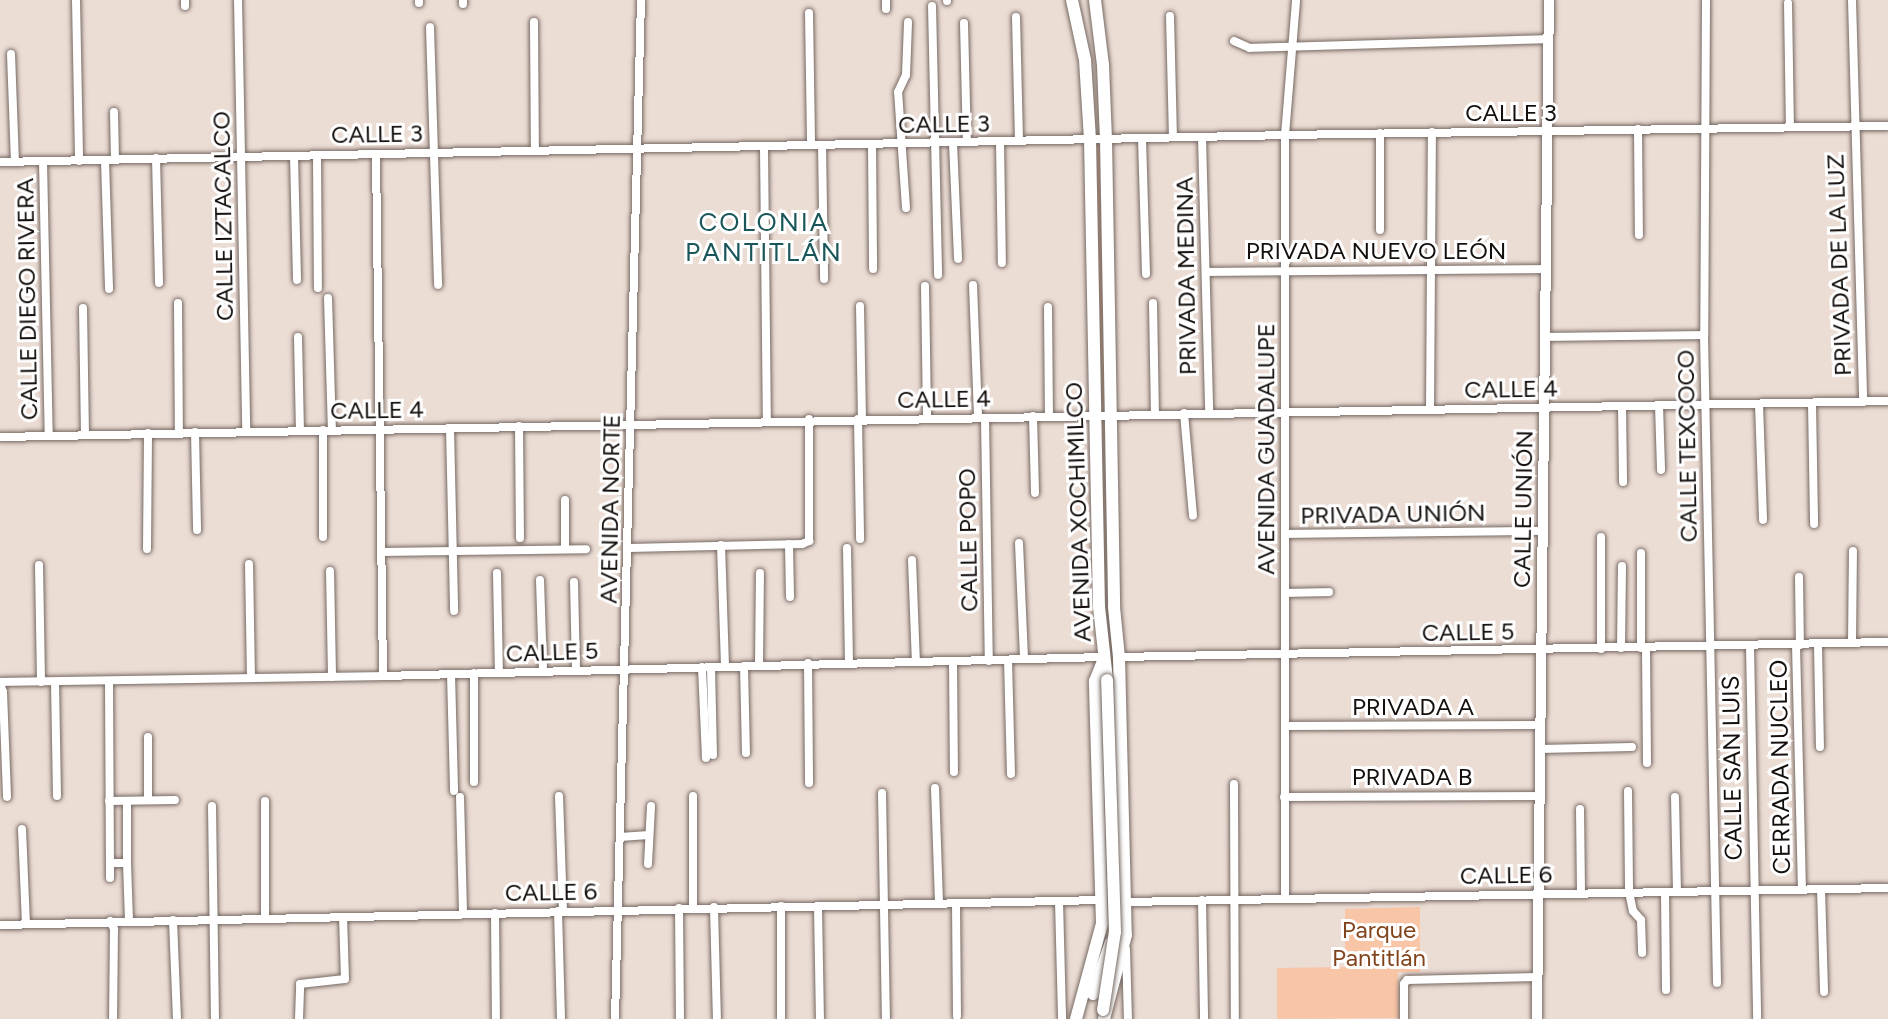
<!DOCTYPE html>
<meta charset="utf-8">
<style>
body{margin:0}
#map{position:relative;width:1888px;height:1019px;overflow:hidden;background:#ebdcd4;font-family:Figtree,sans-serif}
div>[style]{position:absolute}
.green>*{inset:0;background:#f9c5a7}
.roads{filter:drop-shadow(0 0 2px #766962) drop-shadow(0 0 2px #766962)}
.minor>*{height:8px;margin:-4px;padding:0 4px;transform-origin:4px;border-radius:4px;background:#fff}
.tertiary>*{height:10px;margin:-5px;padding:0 5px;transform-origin:5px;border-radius:5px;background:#fff}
.primary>*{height:12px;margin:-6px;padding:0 6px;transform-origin:6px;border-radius:6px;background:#fff}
.bridges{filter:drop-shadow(0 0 2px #766962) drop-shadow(0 0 2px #766962)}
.primary-bridge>*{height:12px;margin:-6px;padding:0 6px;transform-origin:6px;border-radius:6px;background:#fff}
span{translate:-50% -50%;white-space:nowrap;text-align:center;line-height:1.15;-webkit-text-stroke:6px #fff;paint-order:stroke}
.street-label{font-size:24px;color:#140f0d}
.park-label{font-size:24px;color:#82441c}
.neighbourhood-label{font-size:26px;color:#1a5659;letter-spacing:2px}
</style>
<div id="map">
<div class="green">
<i style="clip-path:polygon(1093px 145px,1103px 145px,1108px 405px,1099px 405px)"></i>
<i style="clip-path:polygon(1420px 907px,1420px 972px,1398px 972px,1399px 1018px,1277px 1019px,1277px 968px,1345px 967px,1345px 909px)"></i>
</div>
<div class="roads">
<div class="minor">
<i style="left:76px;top:0;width:161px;rotate:88.9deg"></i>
<i style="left:185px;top:0;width:6px;rotate:90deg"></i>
<i style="left:238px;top:0;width:431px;rotate:88.9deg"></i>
<i style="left:419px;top:0;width:3px;rotate:90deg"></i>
<i style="left:463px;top:0;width:4px;rotate:90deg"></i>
<i style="left:886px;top:0;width:9px;rotate:90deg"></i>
<i style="left:947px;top:0;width:1px;rotate:90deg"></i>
<i style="left:1706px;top:0;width:335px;rotate:90.3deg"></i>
<i style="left:1704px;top:335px;width:648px;rotate:88.85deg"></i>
<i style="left:1852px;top:0;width:402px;rotate:88.4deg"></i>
<i style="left:1788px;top:3px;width:124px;rotate:89.1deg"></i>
<i style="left:932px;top:6px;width:269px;rotate:88.7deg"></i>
<i style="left:809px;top:13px;width:132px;rotate:89.1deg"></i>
<i style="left:1170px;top:16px;width:121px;rotate:88.6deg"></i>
<i style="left:1016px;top:17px;width:124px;rotate:88.6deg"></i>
<i style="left:534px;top:22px;width:129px;rotate:89.6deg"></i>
<i style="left:964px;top:23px;width:119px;rotate:88.6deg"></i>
<i style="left:430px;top:27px;width:258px;rotate:88.2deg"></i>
<i style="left:1234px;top:41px;width:17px;rotate:24deg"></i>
<i style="left:1250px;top:48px;width:298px;rotate:-1.7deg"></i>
<i style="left:11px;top:54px;width:108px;rotate:87.9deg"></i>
<i style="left:114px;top:112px;width:48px;rotate:88.8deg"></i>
<i style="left:1638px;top:129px;width:106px;rotate:89.5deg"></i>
<i style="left:1202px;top:137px;width:276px;rotate:88.5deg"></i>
<i style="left:1142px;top:138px;width:136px;rotate:88.3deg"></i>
<i style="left:1000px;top:142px;width:121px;rotate:89.1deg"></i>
<i style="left:953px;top:143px;width:116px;rotate:87.5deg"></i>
<i style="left:872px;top:144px;width:125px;rotate:89.5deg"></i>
<i style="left:822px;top:145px;width:134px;rotate:89.1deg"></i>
<i style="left:764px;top:147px;width:273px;rotate:89.4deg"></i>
<i style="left:317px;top:155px;width:133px;rotate:89.6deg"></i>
<i style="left:376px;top:155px;width:521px;rotate:89.23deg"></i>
<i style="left:294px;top:156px;width:124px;rotate:88.6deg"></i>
<i style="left:156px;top:158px;width:125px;rotate:88.6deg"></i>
<i style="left:105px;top:160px;width:129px;rotate:88.2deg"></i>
<i style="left:43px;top:161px;width:275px;rotate:88.8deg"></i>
<i style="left:0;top:162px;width:1285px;rotate:-1.2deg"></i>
<i style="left:1285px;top:135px;width:603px;rotate:-0.86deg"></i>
<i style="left:906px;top:208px;width:116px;rotate:-93.9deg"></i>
<i style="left:898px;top:92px;width:19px;rotate:-65deg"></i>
<i style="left:906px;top:75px;width:53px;rotate:-87.8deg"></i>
<i style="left:1380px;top:230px;width:97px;rotate:-90deg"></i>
<i style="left:1206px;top:272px;width:340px;rotate:-0.5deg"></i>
<i style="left:973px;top:285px;width:133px;rotate:87.8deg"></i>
<i style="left:925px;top:286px;width:132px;rotate:89.1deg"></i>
<i style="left:328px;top:298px;width:132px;rotate:88.3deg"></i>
<i style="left:178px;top:303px;width:129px;rotate:89.6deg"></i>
<i style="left:1153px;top:303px;width:111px;rotate:89deg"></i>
<i style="left:860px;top:306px;width:113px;rotate:89deg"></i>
<i style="left:1048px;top:307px;width:109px;rotate:89.5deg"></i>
<i style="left:83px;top:308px;width:127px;rotate:89.1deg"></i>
<i style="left:298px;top:337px;width:94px;rotate:88.8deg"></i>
<i style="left:1545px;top:337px;width:159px;rotate:-0.7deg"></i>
<i style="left:1759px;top:404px;width:116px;rotate:88deg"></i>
<i style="left:1812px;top:404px;width:120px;rotate:89deg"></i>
<i style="left:1659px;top:405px;width:65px;rotate:88.2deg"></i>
<i style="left:1622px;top:406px;width:76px;rotate:89.2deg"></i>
<i style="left:1430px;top:409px;width:277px;rotate:-89.6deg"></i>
<i style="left:1184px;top:413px;width:103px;rotate:85deg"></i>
<i style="left:1033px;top:416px;width:77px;rotate:88.5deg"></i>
<i style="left:985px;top:418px;width:243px;rotate:89.1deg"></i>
<i style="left:858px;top:419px;width:120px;rotate:89deg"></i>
<i style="left:519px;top:426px;width:112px;rotate:89.5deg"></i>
<i style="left:450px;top:428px;width:183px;rotate:88.7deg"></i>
<i style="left:323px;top:430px;width:107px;rotate:90deg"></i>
<i style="left:195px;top:432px;width:98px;rotate:88.8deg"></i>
<i style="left:0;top:437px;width:1888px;rotate:-1.09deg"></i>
<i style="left:1285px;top:534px;width:259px;rotate:-0.7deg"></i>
<i style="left:1019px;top:543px;width:116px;rotate:87.5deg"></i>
<i style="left:789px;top:544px;width:53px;rotate:88.9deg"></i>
<i style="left:721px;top:545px;width:121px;rotate:88.1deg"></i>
<i style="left:565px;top:548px;width:48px;rotate:-90deg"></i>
<i style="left:629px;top:548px;width:173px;rotate:-1.3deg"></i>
<i style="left:802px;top:544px;width:8px;rotate:-23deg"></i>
<i style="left:809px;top:541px;width:122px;rotate:-90deg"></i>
<i style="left:847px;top:548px;width:115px;rotate:89deg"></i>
<i style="left:147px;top:549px;width:116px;rotate:-89.5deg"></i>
<i style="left:381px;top:552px;width:205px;rotate:-0.8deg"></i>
<i style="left:1641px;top:553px;width:95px;rotate:90deg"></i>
<i style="left:912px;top:560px;width:102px;rotate:87.8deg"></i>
<i style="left:249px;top:564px;width:114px;rotate:89deg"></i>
<i style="left:39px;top:565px;width:117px;rotate:89deg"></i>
<i style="left:330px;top:571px;width:106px;rotate:88.9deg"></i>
<i style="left:497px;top:573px;width:100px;rotate:88.9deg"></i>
<i style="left:1799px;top:577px;width:68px;rotate:89.2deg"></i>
<i style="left:540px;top:580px;width:91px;rotate:88.1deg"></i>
<i style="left:574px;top:582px;width:89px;rotate:88.7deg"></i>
<i style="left:1286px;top:593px;width:43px;rotate:-1.3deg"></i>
<i style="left:1852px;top:643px;width:92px;rotate:-89.4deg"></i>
<i style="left:1796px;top:645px;width:244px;rotate:88.6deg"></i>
<i style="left:1818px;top:645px;width:102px;rotate:88.9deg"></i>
<i style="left:1750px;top:646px;width:373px;rotate:88.9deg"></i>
<i style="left:1621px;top:648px;width:82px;rotate:-89.3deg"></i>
<i style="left:1646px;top:648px;width:115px;rotate:89.5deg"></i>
<i style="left:1601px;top:649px;width:112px;rotate:-90deg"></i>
<i style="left:1119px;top:657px;width:769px;rotate:-1.12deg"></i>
<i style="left:1008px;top:660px;width:114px;rotate:88.5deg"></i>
<i style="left:953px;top:662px;width:110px;rotate:89.5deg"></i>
<i style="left:808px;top:663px;width:120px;rotate:89.5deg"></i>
<i style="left:759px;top:665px;width:92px;rotate:-89.4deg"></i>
<i style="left:744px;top:666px;width:87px;rotate:88.7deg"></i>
<i style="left:702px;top:667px;width:91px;rotate:87.5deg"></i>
<i style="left:711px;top:667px;width:88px;rotate:88.7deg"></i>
<i style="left:474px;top:673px;width:109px;rotate:90deg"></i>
<i style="left:451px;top:674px;width:117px;rotate:88.5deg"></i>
<i style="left:109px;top:681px;width:182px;rotate:89.7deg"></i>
<i style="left:110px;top:863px;width:17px"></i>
<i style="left:127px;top:863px;width:58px;rotate:88deg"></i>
<i style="left:0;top:682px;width:383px;rotate:-0.9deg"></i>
<i style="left:383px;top:676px;width:722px;rotate:-1.51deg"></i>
<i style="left:55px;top:682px;width:114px;rotate:89deg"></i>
<i style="left:0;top:683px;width:9px;rotate:72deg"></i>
<i style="left:3px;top:692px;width:105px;rotate:87.8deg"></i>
<i style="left:1285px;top:726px;width:255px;rotate:-0.2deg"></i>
<i style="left:148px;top:737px;width:63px;rotate:90deg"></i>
<i style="left:1540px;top:749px;width:92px;rotate:-1.2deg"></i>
<i style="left:1234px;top:784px;width:235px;rotate:89.8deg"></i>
<i style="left:935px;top:788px;width:116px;rotate:88deg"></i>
<i style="left:1628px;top:791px;width:101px;rotate:89.4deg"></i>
<i style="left:1629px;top:892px;width:19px;rotate:78deg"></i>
<i style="left:1633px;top:911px;width:12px;rotate:48deg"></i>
<i style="left:1641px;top:920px;width:33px;rotate:88deg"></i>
<i style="left:882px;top:793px;width:226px;rotate:89deg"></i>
<i style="left:559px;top:796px;width:115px;rotate:88deg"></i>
<i style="left:693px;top:796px;width:112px;rotate:90deg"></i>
<i style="left:460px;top:797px;width:116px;rotate:88.5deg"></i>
<i style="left:1284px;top:797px;width:256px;rotate:-0.2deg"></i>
<i style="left:1675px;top:797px;width:95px;rotate:88.8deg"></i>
<i style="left:109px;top:801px;width:66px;rotate:-0.9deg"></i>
<i style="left:127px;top:801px;width:62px;rotate:90deg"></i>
<i style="left:265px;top:801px;width:117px;rotate:90deg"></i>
<i style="left:212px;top:806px;width:213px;rotate:89.2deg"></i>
<i style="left:1580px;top:809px;width:84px;rotate:89.3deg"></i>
<i style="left:22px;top:829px;width:95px;rotate:87.6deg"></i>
<i style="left:620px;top:837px;width:29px;rotate:-4deg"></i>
<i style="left:110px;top:863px;width:15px;rotate:90deg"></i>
<i style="left:648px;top:864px;width:58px;rotate:-87deg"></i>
<i style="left:1821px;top:889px;width:103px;rotate:88.3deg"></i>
<i style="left:1665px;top:892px;width:98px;rotate:89.4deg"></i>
<i style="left:1285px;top:898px;width:763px;rotate:-90deg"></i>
<i style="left:1285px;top:135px;width:135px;rotate:-85.3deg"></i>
<i style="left:1202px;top:900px;width:119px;rotate:89deg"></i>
<i style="left:1059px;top:901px;width:118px;rotate:88.5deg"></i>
<i style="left:1125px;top:902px;width:763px;rotate:-1.05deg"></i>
<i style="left:956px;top:903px;width:113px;rotate:89.5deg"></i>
<i style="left:714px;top:907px;width:112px;rotate:88.5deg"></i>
<i style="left:818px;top:907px;width:112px;rotate:89deg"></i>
<i style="left:679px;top:908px;width:111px;rotate:89.5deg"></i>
<i style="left:558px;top:911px;width:108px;rotate:88.4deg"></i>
<i style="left:495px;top:913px;width:106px;rotate:89.5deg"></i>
<i style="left:173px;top:920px;width:99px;rotate:87.7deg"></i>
<i style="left:110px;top:921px;width:9px;rotate:63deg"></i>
<i style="left:114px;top:929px;width:90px;rotate:90.6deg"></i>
<i style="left:0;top:925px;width:1103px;rotate:-1.3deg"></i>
<i style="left:1126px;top:949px;width:70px;rotate:88.4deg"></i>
<i style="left:299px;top:1019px;width:35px;rotate:-88deg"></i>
<i style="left:300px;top:984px;width:45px;rotate:-6.3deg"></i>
<i style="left:345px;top:979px;width:62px;rotate:-91.8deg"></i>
<i style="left:615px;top:1019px;width:1019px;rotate:-88.54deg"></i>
<i style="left:781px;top:1019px;width:113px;rotate:-90deg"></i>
<i style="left:1404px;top:1019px;width:35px;rotate:-90deg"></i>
<i style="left:1404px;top:984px;width:5px;rotate:-53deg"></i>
<i style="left:1407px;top:980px;width:130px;rotate:-1.3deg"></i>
</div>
<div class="tertiary">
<i style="left:1537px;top:1019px;width:1019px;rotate:-89.33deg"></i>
</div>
<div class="primary">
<i style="left:1072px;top:0;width:61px;rotate:77.8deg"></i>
<i style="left:1085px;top:60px;width:79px;rotate:86.4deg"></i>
<i style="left:1090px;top:139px;width:468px;rotate:88.9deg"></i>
<i style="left:1099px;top:607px;width:73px;rotate:83.7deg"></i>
<i style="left:1095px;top:0;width:65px;rotate:83deg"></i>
<i style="left:1103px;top:65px;width:74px;rotate:87.7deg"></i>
<i style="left:1106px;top:139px;width:468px;rotate:89deg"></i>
<i style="left:1114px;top:607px;width:50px;rotate:84.3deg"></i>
<i style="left:1119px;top:657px;width:278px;rotate:88.6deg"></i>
<i style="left:1126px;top:935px;width:87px;rotate:104.7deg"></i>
<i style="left:1093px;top:994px;width:55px;rotate:-70.9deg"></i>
<i style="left:1076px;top:1019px;width:99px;rotate:-74.8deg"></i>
<i style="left:1102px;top:923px;width:242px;rotate:-91.7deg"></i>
<i style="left:1095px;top:681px;width:22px;rotate:-68deg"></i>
</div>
</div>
<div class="bridges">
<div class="primary-bridge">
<i style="left:1103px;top:1010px;width:79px;rotate:-81.3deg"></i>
<i style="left:1115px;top:932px;width:252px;rotate:-91.8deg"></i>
</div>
</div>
<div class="street-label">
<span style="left:1511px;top:113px">CALLE 3</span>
<span style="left:944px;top:124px;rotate:-1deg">CALLE 3</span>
<span style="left:377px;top:134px;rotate:-1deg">CALLE 3</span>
<span style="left:223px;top:216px;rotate:-91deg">CALLE IZTACALCO</span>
<span style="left:1376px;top:251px">PRIVADA NUEVO LEÓN</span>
<span style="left:1839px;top:265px;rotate:-92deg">PRIVADA DE LA LUZ</span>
<span style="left:1186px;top:276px;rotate:-91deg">PRIVADA MEDINA</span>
<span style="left:27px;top:299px;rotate:-91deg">CALLE DIEGO RIVERA</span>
<span style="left:1511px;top:389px;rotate:-1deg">CALLE 4</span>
<span style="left:944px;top:399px;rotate:-1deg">CALLE 4</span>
<span style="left:377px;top:410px;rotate:-1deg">CALLE 4</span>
<span style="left:1687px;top:446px;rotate:-91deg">CALLE TEXCOCO</span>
<span style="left:1266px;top:449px;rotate:-90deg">AVENIDA GUADALUPE</span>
<span style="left:610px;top:509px;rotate:-89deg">AVENIDA NORTE</span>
<span style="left:1523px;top:509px;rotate:-89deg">CALLE UNIÓN</span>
<span style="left:1078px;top:512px;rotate:-92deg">AVENIDA XOCHIMILCO</span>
<span style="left:1393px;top:514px;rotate:-1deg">PRIVADA UNIÓN</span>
<span style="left:968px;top:540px;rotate:-91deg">CALLE POPO</span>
<span style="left:1468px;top:632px;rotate:-1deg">CALLE 5</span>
<span style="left:552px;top:652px;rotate:-2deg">CALLE 5</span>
<span style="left:1413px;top:707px">PRIVADA A</span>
<span style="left:1780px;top:767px;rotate:-91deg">CERRADA NUCLEO</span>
<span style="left:1732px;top:768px;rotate:-91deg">CALLE SAN LUIS</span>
<span style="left:1412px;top:777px">PRIVADA B</span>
<span style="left:1506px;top:875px;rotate:-1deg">CALLE 6</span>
<span style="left:551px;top:892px;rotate:-1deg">CALLE 6</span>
</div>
<div class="park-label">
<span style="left:1379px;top:944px">Parque<br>Pantitlán</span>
</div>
<div class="neighbourhood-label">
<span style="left:764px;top:238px">COLONIA<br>PANTITLÁN</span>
</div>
</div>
